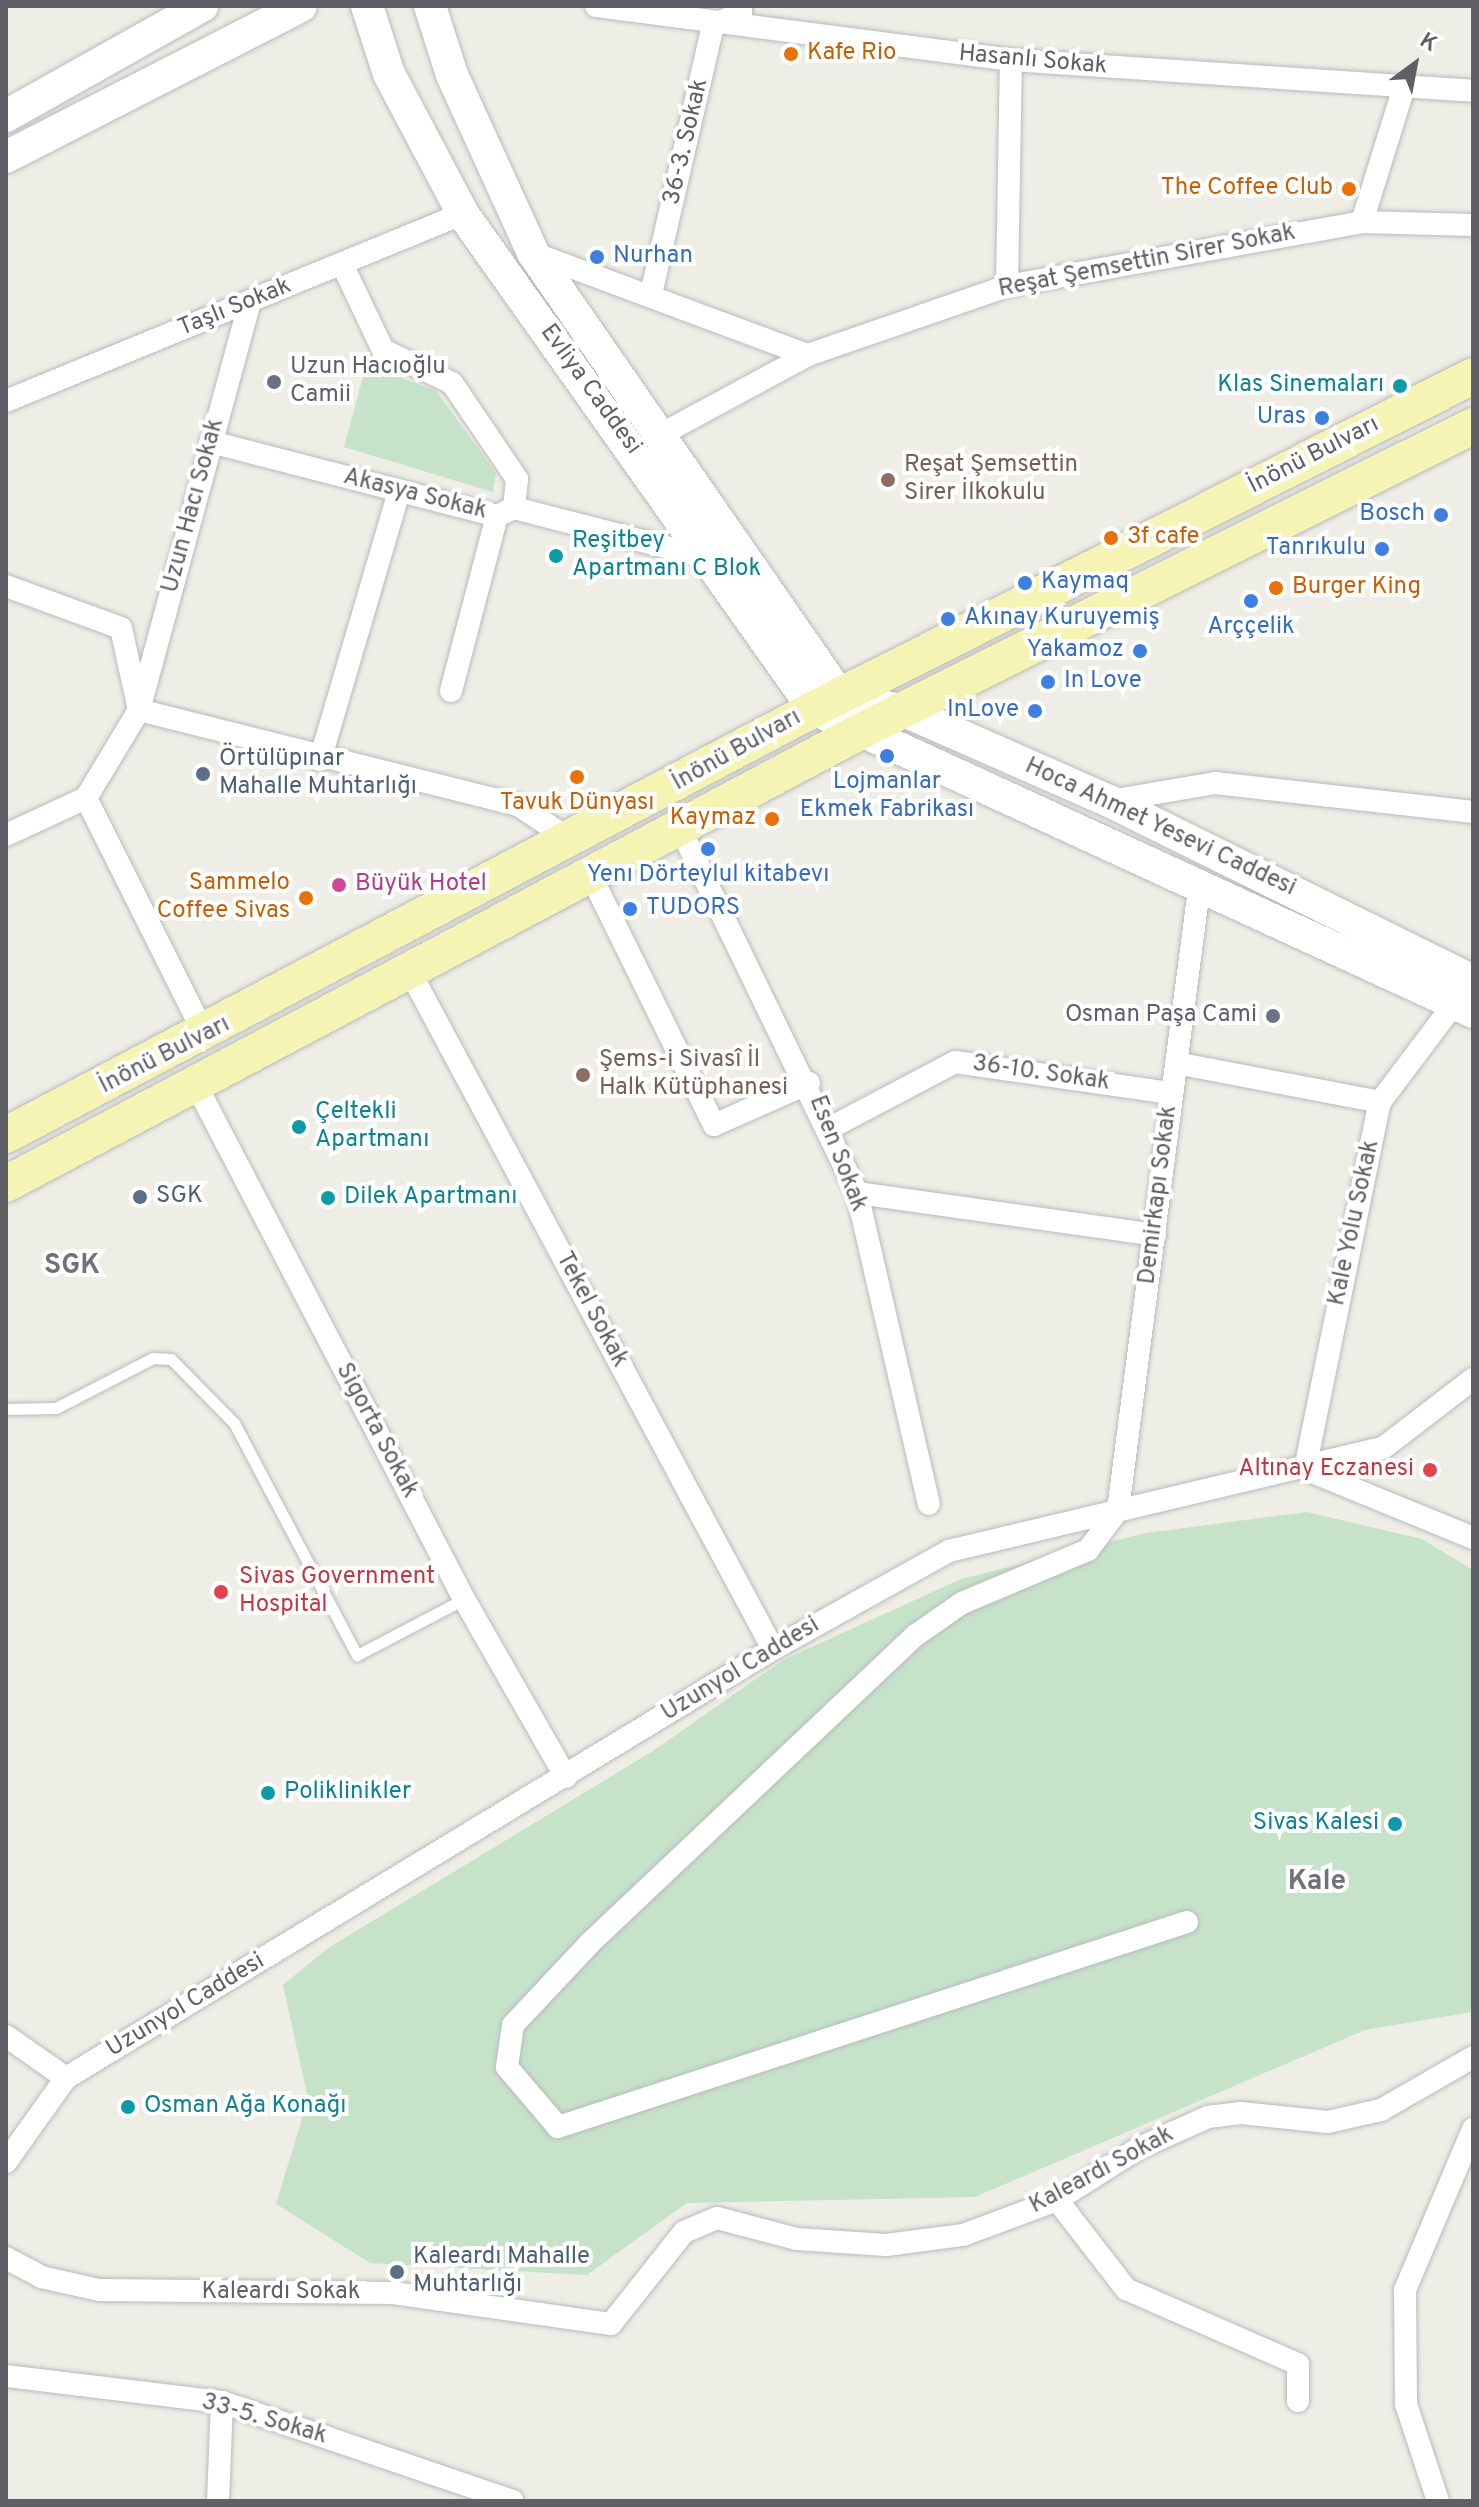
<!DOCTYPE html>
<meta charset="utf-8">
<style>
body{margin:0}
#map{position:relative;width:1479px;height:2507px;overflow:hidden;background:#eeeee6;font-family:Overpass,sans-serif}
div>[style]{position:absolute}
.green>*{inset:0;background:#c6e3ca}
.roads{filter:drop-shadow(0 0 2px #b8babe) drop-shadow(0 0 2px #b8babe)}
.lane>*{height:11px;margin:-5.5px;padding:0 5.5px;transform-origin:5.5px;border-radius:5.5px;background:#fff}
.street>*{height:22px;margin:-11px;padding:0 11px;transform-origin:11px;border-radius:11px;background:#fff}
.secondary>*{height:32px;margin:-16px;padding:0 16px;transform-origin:16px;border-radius:16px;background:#fff}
.primary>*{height:36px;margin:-18px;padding:0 18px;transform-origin:18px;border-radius:18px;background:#f6f4b4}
.dots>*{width:22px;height:22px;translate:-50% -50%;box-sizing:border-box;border:4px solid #fff;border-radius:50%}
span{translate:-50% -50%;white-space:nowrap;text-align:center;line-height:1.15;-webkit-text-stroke:8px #fff;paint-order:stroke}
.food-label{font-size:24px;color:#c56008}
.left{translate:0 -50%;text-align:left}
.right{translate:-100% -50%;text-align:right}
.street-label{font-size:24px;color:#5e6065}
.shop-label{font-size:24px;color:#366cbe}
.worship-label{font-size:24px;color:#5b616d}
.culture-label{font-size:24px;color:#0d838f}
.education-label{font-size:24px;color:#785e54}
.service-label{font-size:24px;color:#4e5e75}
.hotel-label{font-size:24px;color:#b23c85}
.health-label{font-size:24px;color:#be3a42}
.quarter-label{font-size:28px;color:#6f7277;font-weight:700}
.frame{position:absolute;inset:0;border:8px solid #5e6065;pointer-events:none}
.north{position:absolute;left:1375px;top:24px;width:80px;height:80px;-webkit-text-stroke:6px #fff;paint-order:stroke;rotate:32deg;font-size:22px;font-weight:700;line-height:32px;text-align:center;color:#5e6065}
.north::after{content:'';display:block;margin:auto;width:28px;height:36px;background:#5e6065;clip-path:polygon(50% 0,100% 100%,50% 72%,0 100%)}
</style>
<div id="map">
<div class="green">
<i style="clip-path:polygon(381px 370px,436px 391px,496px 473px,493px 492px,344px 447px,363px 377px)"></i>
<i style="clip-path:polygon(1307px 1512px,1422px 1539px,1473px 1570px,1473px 2012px,1365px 2030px,975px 2197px,687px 2203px,587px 2275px,370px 2263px,276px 2204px,308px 2099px,283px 1985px,328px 1948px,653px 1751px,783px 1660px,961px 1579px,1146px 1533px)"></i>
</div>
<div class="roads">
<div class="lane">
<i style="left:6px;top:1409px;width:50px;rotate:-1.1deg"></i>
<i style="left:56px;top:1408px;width:109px;rotate:-27.3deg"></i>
<i style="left:153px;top:1358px;width:18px;rotate:3deg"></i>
<i style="left:171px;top:1359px;width:90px;rotate:45.5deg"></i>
<i style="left:234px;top:1423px;width:263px;rotate:62.1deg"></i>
<i style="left:357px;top:1655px;width:121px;rotate:-27.6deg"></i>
</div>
<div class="street">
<i style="left:596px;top:6px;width:418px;rotate:7.4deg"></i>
<i style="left:1011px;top:60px;width:463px;rotate:3.8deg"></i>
<i style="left:1362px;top:222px;width:141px;rotate:-72.7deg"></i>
<i style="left:533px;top:253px;width:293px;rotate:20.4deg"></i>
<i style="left:342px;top:264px;width:95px;rotate:64.5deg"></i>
<i style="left:383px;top:350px;width:76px;rotate:25.6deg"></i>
<i style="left:452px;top:383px;width:116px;rotate:55.9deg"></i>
<i style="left:517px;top:479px;width:29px;rotate:96deg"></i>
<i style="left:1007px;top:286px;width:226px;rotate:-89deg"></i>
<i style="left:651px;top:294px;width:276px;rotate:-77deg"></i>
<i style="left:713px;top:25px;width:30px;rotate:-23deg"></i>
<i style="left:741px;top:13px;width:7px;rotate:-90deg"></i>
<i style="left:6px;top:401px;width:494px;rotate:-22.3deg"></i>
<i style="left:660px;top:435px;width:168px;rotate:-28.4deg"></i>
<i style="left:808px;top:355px;width:211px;rotate:-19.1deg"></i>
<i style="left:1007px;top:286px;width:361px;rotate:-10.2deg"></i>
<i style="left:1362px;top:222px;width:111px;rotate:1.5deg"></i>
<i style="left:211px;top:442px;width:295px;rotate:14.5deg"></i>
<i style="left:497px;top:516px;width:19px;rotate:-25deg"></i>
<i style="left:514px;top:508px;width:201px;rotate:14.4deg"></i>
<i style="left:6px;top:586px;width:122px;rotate:20.1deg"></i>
<i style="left:121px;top:628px;width:84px;rotate:77.6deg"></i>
<i style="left:139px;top:710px;width:391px;rotate:14.1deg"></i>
<i style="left:518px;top:805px;width:65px;rotate:33.7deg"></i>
<i style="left:451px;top:691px;width:181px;rotate:-75.3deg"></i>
<i style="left:320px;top:760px;width:279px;rotate:-73.6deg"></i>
<i style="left:86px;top:798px;width:266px;rotate:63.4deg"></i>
<i style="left:1110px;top:801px;width:107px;rotate:-9.7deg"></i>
<i style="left:1215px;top:783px;width:260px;rotate:6.4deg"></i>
<i style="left:680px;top:828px;width:406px;rotate:64.1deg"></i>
<i style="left:857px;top:1193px;width:319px;rotate:77deg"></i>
<i style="left:6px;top:835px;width:88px;rotate:-24.8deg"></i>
<i style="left:86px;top:798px;width:103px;rotate:-58.9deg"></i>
<i style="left:139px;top:710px;width:423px;rotate:-74.8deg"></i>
<i style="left:590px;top:874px;width:280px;rotate:63.7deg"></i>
<i style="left:714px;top:1125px;width:104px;rotate:-23.9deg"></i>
<i style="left:409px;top:970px;width:770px;rotate:61.81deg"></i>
<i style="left:1176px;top:1063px;width:208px;rotate:10.8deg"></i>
<i style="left:194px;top:1081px;width:584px;rotate:62.47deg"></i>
<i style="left:464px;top:1599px;width:205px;rotate:60.2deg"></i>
<i style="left:830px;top:1128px;width:141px;rotate:-27.8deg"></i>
<i style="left:955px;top:1062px;width:218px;rotate:8.2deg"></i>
<i style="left:857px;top:1193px;width:301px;rotate:8deg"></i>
<i style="left:1305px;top:1469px;width:375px;rotate:-78.5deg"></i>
<i style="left:1380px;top:1102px;width:126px;rotate:-53deg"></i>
<i style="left:1305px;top:1469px;width:182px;rotate:22.3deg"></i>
<i style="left:1187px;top:1922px;width:662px;rotate:161.95deg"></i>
<i style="left:558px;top:2127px;width:79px;rotate:-130.4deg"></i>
<i style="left:507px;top:2067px;width:42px;rotate:-81.9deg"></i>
<i style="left:513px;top:2025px;width:112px;rotate:-46.8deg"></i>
<i style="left:590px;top:1943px;width:448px;rotate:-43.4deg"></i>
<i style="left:916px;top:1635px;width:56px;rotate:-34.8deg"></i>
<i style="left:962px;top:1603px;width:137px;rotate:-22.8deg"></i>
<i style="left:1088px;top:1550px;width:50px;rotate:-53.1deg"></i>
<i style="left:1118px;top:1510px;width:634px;rotate:-82.57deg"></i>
<i style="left:6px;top:2036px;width:73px;rotate:35deg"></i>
<i style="left:6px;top:2162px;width:103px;rotate:-54.5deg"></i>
<i style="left:66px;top:2078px;width:827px;rotate:-31.25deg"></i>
<i style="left:773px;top:1649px;width:201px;rotate:-29.1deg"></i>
<i style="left:949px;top:1551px;width:446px;rotate:-13.4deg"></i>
<i style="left:1383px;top:1448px;width:113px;rotate:-37.5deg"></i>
<i style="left:1057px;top:2200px;width:113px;rotate:52.2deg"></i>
<i style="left:1126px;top:2289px;width:188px;rotate:23.6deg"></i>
<i style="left:1298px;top:2364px;width:37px;rotate:90deg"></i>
<i style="left:6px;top:2258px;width:40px;rotate:28deg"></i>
<i style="left:41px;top:2277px;width:59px;rotate:12.6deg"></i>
<i style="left:99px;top:2290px;width:294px;rotate:0.6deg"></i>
<i style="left:393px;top:2293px;width:220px;rotate:8.1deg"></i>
<i style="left:611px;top:2324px;width:117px;rotate:-51.6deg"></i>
<i style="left:684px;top:2232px;width:36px;rotate:-23deg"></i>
<i style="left:717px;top:2218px;width:83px;rotate:14.7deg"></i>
<i style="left:797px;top:2239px;width:89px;rotate:3.9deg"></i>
<i style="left:886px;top:2245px;width:78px;rotate:-7.4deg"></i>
<i style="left:963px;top:2235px;width:100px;rotate:-20.4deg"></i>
<i style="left:1057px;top:2200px;width:97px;rotate:-32.4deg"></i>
<i style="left:1139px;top:2148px;width:76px;rotate:-24.2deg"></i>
<i style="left:1208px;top:2117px;width:33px;rotate:-7deg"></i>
<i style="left:1241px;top:2113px;width:87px;rotate:5.9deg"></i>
<i style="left:1328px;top:2122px;width:54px;rotate:-12.8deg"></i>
<i style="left:1381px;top:2110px;width:106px;rotate:-29.9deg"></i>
<i style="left:6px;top:2376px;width:218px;rotate:6.9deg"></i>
<i style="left:222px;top:2402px;width:307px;rotate:18.8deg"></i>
<i style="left:218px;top:2501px;width:99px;rotate:-87.7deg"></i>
<i style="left:1438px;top:2501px;width:102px;rotate:-108.3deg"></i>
<i style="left:1406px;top:2404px;width:114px;rotate:-90.5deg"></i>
<i style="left:1405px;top:2290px;width:175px;rotate:-67.1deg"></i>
</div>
<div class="secondary">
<i style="left:367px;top:6px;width:71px;rotate:72.1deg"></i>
<i style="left:389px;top:74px;width:158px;rotate:62.1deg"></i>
<i style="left:463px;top:214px;width:607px;rotate:54.66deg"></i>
<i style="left:814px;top:709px;width:725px;rotate:24.69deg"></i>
<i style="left:430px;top:6px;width:72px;rotate:72.3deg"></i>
<i style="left:452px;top:75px;width:196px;rotate:65.5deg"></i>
<i style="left:533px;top:253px;width:539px;rotate:55.28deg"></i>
<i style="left:840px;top:696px;width:69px;rotate:13.4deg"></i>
<i style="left:907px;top:712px;width:221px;rotate:23.8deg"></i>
<i style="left:1109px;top:801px;width:406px;rotate:26.3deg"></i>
<i style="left:6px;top:116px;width:225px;rotate:-29.3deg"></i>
<i style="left:6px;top:157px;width:331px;rotate:-27.1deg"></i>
</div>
<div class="primary">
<i style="left:6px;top:1135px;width:913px;rotate:-27.8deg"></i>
<i style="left:814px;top:709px;width:738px;rotate:-26.81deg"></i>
<i style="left:6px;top:1184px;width:974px;rotate:-27.91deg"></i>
<i style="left:867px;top:728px;width:677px;rotate:-26.49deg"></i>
</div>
</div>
<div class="dots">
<i style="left:791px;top:54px;background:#e8710a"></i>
<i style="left:1349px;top:189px;background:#e8710a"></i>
<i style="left:597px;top:257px;background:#3f7fe0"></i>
<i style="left:274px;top:382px;background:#6b7280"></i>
<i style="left:1400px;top:386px;background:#0f9aa8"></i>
<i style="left:1322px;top:418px;background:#3f7fe0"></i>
<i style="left:888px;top:480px;background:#8d6e63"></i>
<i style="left:1441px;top:515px;background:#3f7fe0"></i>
<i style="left:1111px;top:538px;background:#e8710a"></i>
<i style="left:1382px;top:549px;background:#3f7fe0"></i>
<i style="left:556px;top:556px;background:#0f9aa8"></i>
<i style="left:1025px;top:583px;background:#3f7fe0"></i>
<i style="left:1276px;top:588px;background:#e8710a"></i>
<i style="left:1251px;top:601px;background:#3f7fe0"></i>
<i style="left:948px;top:619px;background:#3f7fe0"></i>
<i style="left:1140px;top:651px;background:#3f7fe0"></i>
<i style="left:1048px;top:682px;background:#3f7fe0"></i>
<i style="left:1035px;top:711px;background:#3f7fe0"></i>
<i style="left:887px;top:756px;background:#3f7fe0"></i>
<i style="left:203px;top:774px;background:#5c6f8a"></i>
<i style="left:577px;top:777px;background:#e8710a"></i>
<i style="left:772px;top:819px;background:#e8710a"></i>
<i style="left:708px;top:849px;background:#3f7fe0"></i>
<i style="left:339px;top:885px;background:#d1479c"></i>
<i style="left:306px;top:898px;background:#e8710a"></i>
<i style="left:630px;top:909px;background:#3f7fe0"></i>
<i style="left:1273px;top:1016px;background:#6b7280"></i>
<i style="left:583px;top:1075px;background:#8d6e63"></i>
<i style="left:299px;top:1127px;background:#0f9aa8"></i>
<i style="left:140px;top:1197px;background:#5c6f8a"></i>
<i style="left:328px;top:1198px;background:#0f9aa8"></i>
<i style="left:1430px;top:1470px;background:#e0444e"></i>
<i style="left:221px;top:1592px;background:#e0444e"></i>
<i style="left:268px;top:1793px;background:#0f9aa8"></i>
<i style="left:1395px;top:1824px;background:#0f9aa8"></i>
<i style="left:128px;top:2107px;background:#0f9aa8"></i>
<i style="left:397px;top:2272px;background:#5c6f8a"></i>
</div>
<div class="food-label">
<span class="left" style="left:807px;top:54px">Kafe Rio</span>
<span class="right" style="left:1333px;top:189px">The Coffee Club</span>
<span class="left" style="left:1127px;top:538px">3f cafe</span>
<span class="left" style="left:1292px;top:588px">Burger King</span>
<span style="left:577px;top:804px">Tavuk Dünyası</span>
<span class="right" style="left:756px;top:819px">Kaymaz</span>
<span class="right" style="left:290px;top:898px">Sammelo<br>Coffee Sivas</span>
</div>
<div class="street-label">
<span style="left:1033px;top:61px;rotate:5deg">Hasanlı Sokak</span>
<span style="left:687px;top:142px;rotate:-77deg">36-3. Sokak</span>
<span style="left:1147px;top:262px;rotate:-11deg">Reşat Şemsettin Sirer Sokak</span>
<span style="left:235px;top:308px;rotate:-22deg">Taşlı Sokak</span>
<span style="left:590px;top:390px;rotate:54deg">Evliya Caddesi</span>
<span style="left:1314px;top:456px;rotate:-27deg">İnönü Bulvarı</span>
<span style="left:415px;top:495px;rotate:14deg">Akasya Sokak</span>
<span style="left:194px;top:506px;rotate:-75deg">Uzun Hacı Sokak</span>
<span style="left:737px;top:751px;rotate:-29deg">İnönü Bulvarı</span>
<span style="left:1160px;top:828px;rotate:25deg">Hoca Ahmet Yesevi Caddesi</span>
<span style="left:165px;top:1056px;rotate:-27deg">İnönü Bulvarı</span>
<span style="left:1041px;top:1074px;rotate:8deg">36-10. Sokak</span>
<span style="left:837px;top:1154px;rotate:69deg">Esen Sokak</span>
<span style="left:1159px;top:1195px;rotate:-83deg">Demirkapı Sokak</span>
<span style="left:1355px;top:1223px;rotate:-78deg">Kale Yolu Sokak</span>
<span style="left:591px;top:1310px;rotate:62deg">Tekel Sokak</span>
<span style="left:376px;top:1431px;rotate:62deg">Sigorta Sokak</span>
<span style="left:741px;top:1670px;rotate:-31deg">Uzunyol Caddesi</span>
<span style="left:186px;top:2006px;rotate:-31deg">Uzunyol Caddesi</span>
<span style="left:1102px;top:2171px;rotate:-28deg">Kaleardı Sokak</span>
<span style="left:281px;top:2293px">Kaleardı Sokak</span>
<span style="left:264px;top:2420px;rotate:16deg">33-5. Sokak</span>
</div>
<div class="shop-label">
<span class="left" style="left:613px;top:257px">Nurhan</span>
<span class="right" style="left:1306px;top:418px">Uras</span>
<span class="right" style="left:1425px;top:515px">Bosch</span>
<span class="right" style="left:1366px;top:549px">Tanrıkulu</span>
<span class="left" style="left:1041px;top:583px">Kaymaq</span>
<span class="left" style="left:964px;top:619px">Akınay Kuruyemiş</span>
<span style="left:1251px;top:628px">Arççelik</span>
<span class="right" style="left:1124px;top:651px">Yakamoz</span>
<span class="left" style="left:1064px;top:682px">In Love</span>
<span class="right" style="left:1019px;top:711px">InLove</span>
<span style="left:887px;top:797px">Lojmanlar<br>Ekmek Fabrikası</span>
<span style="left:708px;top:876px">Yenı Dörteylul kitabevı</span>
<span class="left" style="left:646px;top:909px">TUDORS</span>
</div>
<div class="worship-label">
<span class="left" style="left:290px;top:382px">Uzun Hacıoğlu<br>Camii</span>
<span class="right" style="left:1257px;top:1016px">Osman Paşa Cami</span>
</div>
<div class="culture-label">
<span class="right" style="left:1384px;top:386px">Klas Sinemaları</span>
<span class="left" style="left:572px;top:556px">Reşitbey<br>Apartmanı C Blok</span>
<span class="left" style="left:315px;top:1127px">Çeltekli<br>Apartmanı</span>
<span class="left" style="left:344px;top:1198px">Dilek Apartmanı</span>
<span class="left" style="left:284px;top:1793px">Poliklinikler</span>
<span class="right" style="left:1379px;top:1824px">Sivas Kalesi</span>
<span class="left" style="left:144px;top:2107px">Osman Ağa Konağı</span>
</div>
<div class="education-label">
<span class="left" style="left:904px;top:480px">Reşat Şemsettin<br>Sirer İlkokulu</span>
<span class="left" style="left:599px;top:1075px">Şems-i Sivasî İl<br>Halk Kütüphanesi</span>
</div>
<div class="service-label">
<span class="left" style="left:219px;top:774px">Örtülüpınar<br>Mahalle Muhtarlığı</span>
<span class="left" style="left:156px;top:1197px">SGK</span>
<span class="left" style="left:413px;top:2272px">Kaleardı Mahalle<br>Muhtarlığı</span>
</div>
<div class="hotel-label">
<span class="left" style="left:355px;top:885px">Büyük Hotel</span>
</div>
<div class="health-label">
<span class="right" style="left:1414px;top:1470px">Altınay Eczanesi</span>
<span class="left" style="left:239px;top:1592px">Sivas Government<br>Hospital</span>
</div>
<div class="quarter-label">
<span style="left:72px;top:1266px">SGK</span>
<span style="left:1317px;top:1882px">Kale</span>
</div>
<div class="frame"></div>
<div class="north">K</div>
</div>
